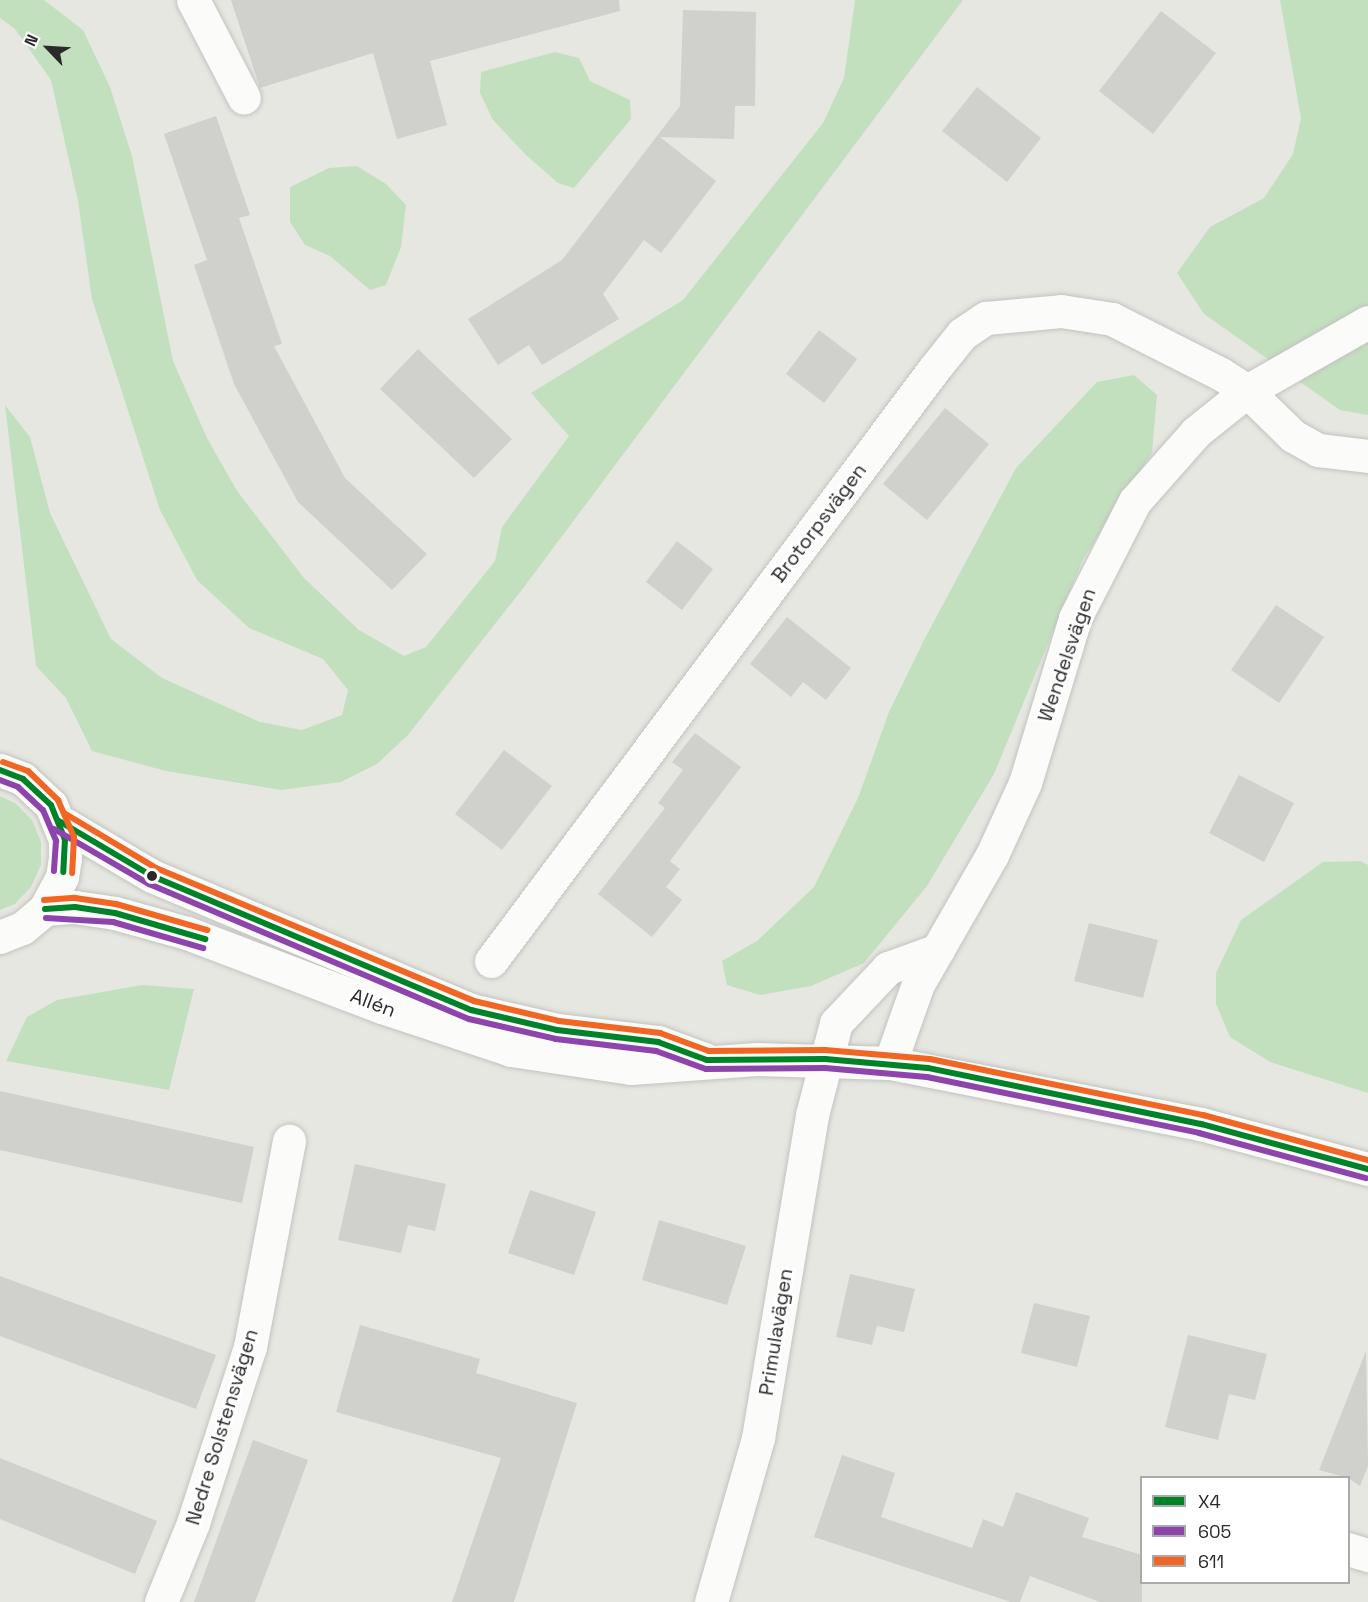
<!DOCTYPE html>
<meta charset="utf-8">
<style>
body{margin:0}
#map{position:relative;width:1368px;height:1602px;overflow:hidden;background:#e7e7e1;font-family:"Space Grotesk",sans-serif}
div>[style]{position:absolute}
.green>*{inset:0;background:#c2e0be}
.building>*{inset:0;background:#d0d0cc}
.roads{filter:drop-shadow(0 0 2px #c2c2c0) drop-shadow(0 0 2px #c2c2c0)}
.minor>*{height:33px;margin:-16.5px;padding:0 16.5px;transform-origin:16.5px;border-radius:16.5px;background:#fbfbfa}
.tertiary>*{height:33px;margin:-16.5px;padding:0 16.5px;transform-origin:16.5px;border-radius:16.5px;background:#fbfbfa}
.bus-1>*{height:6px;margin:-3px;padding:0 3px;transform-origin:3px;border-radius:3px;background:#008228}
.bus-2>*{height:6px;margin:-3px;padding:0 3px;transform-origin:3px;border-radius:3px;background:#8e44ad}
.bus-3>*{height:6px;margin:-3px;padding:0 3px;transform-origin:3px;border-radius:3px;background:#f26522}
.dots>*{width:16px;height:16px;translate:-50% -50%;box-sizing:border-box;border:3px solid #fff;border-radius:50%}
span{translate:-50% -50%;white-space:nowrap;text-align:center;line-height:1.15;-webkit-text-stroke:6px #fff;paint-order:stroke}
.street-label{font-size:20px;color:#2a2a2a}
.legend{position:absolute;left:1140px;top:1476px;width:210px;height:108px;box-sizing:border-box;background:#fff;border:2px solid #aaa;margin:0;padding:8px 10px;list-style:none;font-size:18px;color:#2a2a2a}
.legend li{display:flex;align-items:center;gap:12px;height:30px}
.legend b{width:30px;border:2px solid #aaa}
.north{position:absolute;left:18px;top:18px;width:60px;height:60px;-webkit-text-stroke:4px #fff;paint-order:stroke;rotate:295deg;font-size:16px;font-weight:700;line-height:24px;text-align:center;color:#2a2a2a}
.north::after{content:'';display:block;margin:auto;width:21px;height:27px;background:#2a2a2a;clip-path:polygon(50% 0,100% 100%,50% 72%,0 100%)}
</style>
<div id="map">
<div class="green">
<i style="clip-path:polygon(0 0,44px 0,83px 30px,110px 87px,132px 156px,173px 361px,207px 438px,237px 491px,304px 578px,359px 630px,404px 656px,426px 647px,495px 561px,502px 527px,569px 436px,531px 393px,683px 300px,823px 123px,844px 78px,855px 0,963px 0,524px 587px,408px 735px,377px 764px,341px 782px,281px 790px,166px 771px,92px 751px,66px 698px,36px 666px,5px 405px,30px 437px,50px 513px,111px 639px,162px 678px,260px 722px,302px 730px,342px 715px,348px 690px,323px 659px,249px 628px,197px 580px,160px 510px,92px 299px,78px 201px,51px 80px,15px 29px,0 18px)"></i>
<i style="clip-path:polygon(1280px 0,1368px 0,1368px 415px,1340px 410px,1204px 314px,1177px 273px,1210px 227px,1264px 198px,1293px 154px,1301px 118px)"></i>
<i style="clip-path:polygon(555px 52px,579px 58px,590px 81px,630px 100px,631px 119px,574px 188px,558px 183px,526px 155px,493px 120px,480px 93px,481px 72px)"></i>
<i style="clip-path:polygon(357px 166px,386px 184px,406px 205px,401px 247px,386px 285px,370px 290px,330px 256px,305px 245px,290px 222px,290px 187px,329px 168px)"></i>
<i style="clip-path:polygon(1134px 375px,1157px 395px,1152px 453px,1083px 559px,994px 774px,927px 886px,864px 963px,811px 986px,760px 995px,727px 985px,722px 961px,757px 941px,814px 887px,858px 798px,889px 712px,924px 640px,1016px 468px,1097px 382px)"></i>
<i style="clip-path:polygon(0 796px,15px 803px,32px 820px,41px 842px,41px 865px,31px 887px,15px 904px,0 910px)"></i>
<i style="clip-path:polygon(1360px 861px,1368px 865px,1368px 1093px,1270px 1062px,1230px 1037px,1216px 1004px,1216px 973px,1241px 920px,1323px 862px)"></i>
<i style="clip-path:polygon(142px 985px,194px 989px,169px 1090px,6px 1061px,27px 1017px,57px 1000px)"></i>
</div>
<div class="building">
<i style="clip-path:polygon(231px 0,619px 0,620px 11px,430px 61px,447px 125px,397px 139px,373px 53px,260px 88px)"></i>
<i style="clip-path:polygon(683px 10px,756px 12px,755px 106px,735px 106px,734px 139px,660px 137px,716px 181px,661px 253px,644px 240px,603px 294px,619px 319px,542px 365px,529px 345px,498px 365px,468px 319px,562px 260px,680px 106px)"></i>
<i style="clip-path:polygon(1161px 11px,1216px 53px,1153px 134px,1099px 91px)"></i>
<i style="clip-path:polygon(977px 87px,1041px 138px,1007px 182px,942px 131px)"></i>
<i style="clip-path:polygon(216px 116px,250px 215px,239px 218px,282px 344px,274px 346px,345px 478px,427px 554px,392px 590px,298px 502px,234px 384px,194px 265px,207px 260px,164px 134px)"></i>
<i style="clip-path:polygon(819px 330px,857px 359px,824px 403px,786px 374px)"></i>
<i style="clip-path:polygon(418px 349px,512px 439px,474px 478px,380px 389px)"></i>
<i style="clip-path:polygon(945px 408px,989px 444px,927px 520px,883px 484px)"></i>
<i style="clip-path:polygon(677px 541px,713px 569px,682px 610px,646px 582px)"></i>
<i style="clip-path:polygon(1276px 605px,1324px 637px,1279px 703px,1231px 670px)"></i>
<i style="clip-path:polygon(787px 617px,851px 668px,826px 700px,803px 682px,791px 697px,750px 664px)"></i>
<i style="clip-path:polygon(695px 733px,741px 767px,670px 861px,680px 869px,666px 887px,682px 900px,652px 937px,598px 894px,665px 808px,658px 803px,683px 770px,672px 762px)"></i>
<i style="clip-path:polygon(504px 750px,552px 786px,502px 850px,455px 814px)"></i>
<i style="clip-path:polygon(1239px 775px,1294px 803px,1264px 862px,1209px 833px)"></i>
<i style="clip-path:polygon(1089px 923px,1158px 940px,1143px 998px,1074px 981px)"></i>
<i style="clip-path:polygon(0 1091px,254px 1147px,242px 1203px,0 1150px)"></i>
<i style="clip-path:polygon(355px 1164px,446px 1184px,435px 1231px,408px 1225px,401px 1253px,338px 1240px)"></i>
<i style="clip-path:polygon(530px 1190px,596px 1212px,574px 1275px,508px 1253px)"></i>
<i style="clip-path:polygon(659px 1220px,746px 1246px,727px 1305px,642px 1280px)"></i>
<i style="clip-path:polygon(850px 1274px,915px 1289px,904px 1332px,877px 1326px,872px 1345px,836px 1337px)"></i>
<i style="clip-path:polygon(0 1276px,216px 1355px,196px 1409px,0 1336px)"></i>
<i style="clip-path:polygon(1034px 1303px,1090px 1316px,1077px 1367px,1021px 1353px)"></i>
<i style="clip-path:polygon(360px 1325px,480px 1359px,476px 1373px,577px 1403px,514px 1602px,452px 1602px,501px 1458px,336px 1412px)"></i>
<i style="clip-path:polygon(1188px 1335px,1267px 1354px,1255px 1400px,1229px 1394px,1218px 1440px,1165px 1427px)"></i>
<i style="clip-path:polygon(1366px 1351px,1368px 1466px,1360px 1486px,1348px 1478px,1319px 1470px)"></i>
<i style="clip-path:polygon(253px 1440px,308px 1460px,288px 1515px,255px 1602px,194px 1602px)"></i>
<i style="clip-path:polygon(842px 1455px,895px 1473px,881px 1517px,972px 1548px,983px 1519px,1003px 1527px,1016px 1492px,1089px 1518px,1082px 1537px,1142px 1555px,1142px 1602px,1100px 1602px,1030px 1576px,1020px 1602px,1011px 1602px,814px 1537px)"></i>
<i style="clip-path:polygon(0 1458px,157px 1521px,135px 1574px,0 1519px)"></i>
</div>
<div class="roads">
<div class="minor">
<i style="left:193px;top:0;width:110px;rotate:62.5deg"></i>
<i style="left:491px;top:961px;width:739px;rotate:-53.19deg"></i>
<i style="left:934px;top:369px;width:45px;rotate:-51.3deg"></i>
<i style="left:962px;top:334px;width:29px;rotate:-34deg"></i>
<i style="left:986px;top:318px;width:75px;rotate:-5.3deg"></i>
<i style="left:1061px;top:311px;width:52px;rotate:8.9deg"></i>
<i style="left:1112px;top:319px;width:122px;rotate:26.8deg"></i>
<i style="left:1221px;top:374px;width:31px;rotate:33deg"></i>
<i style="left:1247px;top:391px;width:64px;rotate:44.4deg"></i>
<i style="left:1293px;top:436px;width:29px;rotate:29deg"></i>
<i style="left:1318px;top:450px;width:50px;rotate:6.8deg"></i>
<i style="left:890px;top:1063px;width:84px;rotate:-70.5deg"></i>
<i style="left:918px;top:984px;width:149px;rotate:-60.2deg"></i>
<i style="left:992px;top:855px;width:79px;rotate:-65.4deg"></i>
<i style="left:1025px;top:783px;width:172px;rotate:-73.1deg"></i>
<i style="left:1075px;top:618px;width:131px;rotate:-62.9deg"></i>
<i style="left:1135px;top:501px;width:92px;rotate:-48.5deg"></i>
<i style="left:1196px;top:432px;width:65px;rotate:-38.8deg"></i>
<i style="left:1247px;top:391px;width:139px;rotate:-29.7deg"></i>
<i style="left:1348px;top:1549px;width:21px;rotate:17deg"></i>
<i style="left:161px;top:1602px;width:85px;rotate:-67.9deg"></i>
<i style="left:193px;top:1523px;width:185px;rotate:-72.1deg"></i>
<i style="left:250px;top:1347px;width:210px;rotate:-79.3deg"></i>
<i style="left:711px;top:1602px;width:171px;rotate:-74deg"></i>
<i style="left:758px;top:1438px;width:327px;rotate:-80.5deg"></i>
<i style="left:812px;top:1115px;width:95px;rotate:-75.4deg"></i>
<i style="left:836px;top:1023px;width:76px;rotate:-46.6deg"></i>
<i style="left:888px;top:968px;width:53px;rotate:-19.8deg"></i>
</div>
<div class="tertiary">
<i style="left:0;top:770px;width:25px;rotate:21deg"></i>
<i style="left:23px;top:779px;width:38px;rotate:43deg"></i>
<i style="left:51px;top:805px;width:37px;rotate:68deg"></i>
<i style="left:65px;top:839px;width:19px;rotate:90deg"></i>
<i style="left:65px;top:858px;width:19px;rotate:99deg"></i>
<i style="left:62px;top:877px;width:36px;rotate:118deg"></i>
<i style="left:45px;top:909px;width:30px;rotate:140deg"></i>
<i style="left:22px;top:928px;width:24px;rotate:158deg"></i>
<i style="left:59px;top:821px;width:108px;rotate:30.6deg"></i>
<i style="left:152px;top:876px;width:346px;rotate:22.8deg"></i>
<i style="left:471px;top:1010px;width:88px;rotate:13.1deg"></i>
<i style="left:557px;top:1030px;width:102px;rotate:6.8deg"></i>
<i style="left:658px;top:1042px;width:52px;rotate:20.2deg"></i>
<i style="left:45px;top:909px;width:30px;rotate:-4deg"></i>
<i style="left:75px;top:907px;width:40px;rotate:8.5deg"></i>
<i style="left:115px;top:913px;width:75px;rotate:15.5deg"></i>
<i style="left:187px;top:933px;width:209px;rotate:20.8deg"></i>
<i style="left:382px;top:1007px;width:136px;rotate:18.4deg"></i>
<i style="left:511px;top:1050px;width:121px;rotate:8.5deg"></i>
<i style="left:631px;top:1068px;width:126px;rotate:-4.1deg"></i>
<i style="left:757px;top:1059px;width:133px;rotate:1.7deg"></i>
<i style="left:890px;top:1063px;width:317px;rotate:11.1deg"></i>
<i style="left:1201px;top:1124px;width:173px;rotate:15.1deg"></i>
</div>
</div>
<div class="bus-1">
<i style="left:0;top:770px;width:25px;rotate:21deg"></i>
<i style="left:23px;top:779px;width:38px;rotate:43deg"></i>
<i style="left:51px;top:805px;width:37px;rotate:68deg"></i>
<i style="left:65px;top:839px;width:33px;rotate:93deg"></i>
<i style="left:59px;top:821px;width:108px;rotate:30.6deg"></i>
<i style="left:152px;top:876px;width:346px;rotate:22.8deg"></i>
<i style="left:471px;top:1010px;width:88px;rotate:13.1deg"></i>
<i style="left:557px;top:1030px;width:102px;rotate:6.8deg"></i>
<i style="left:658px;top:1042px;width:52px;rotate:20.2deg"></i>
<i style="left:707px;top:1060px;width:118px;rotate:-0.5deg"></i>
<i style="left:825px;top:1059px;width:103px;rotate:5deg"></i>
<i style="left:928px;top:1068px;width:279px;rotate:11.6deg"></i>
<i style="left:1201px;top:1124px;width:173px;rotate:15.1deg"></i>
<i style="left:45px;top:909px;width:30px;rotate:-4deg"></i>
<i style="left:75px;top:907px;width:40px;rotate:8.5deg"></i>
<i style="left:115px;top:913px;width:94px;rotate:16.1deg"></i>
</div>
<div class="bus-2">
<i style="left:0;top:780px;width:19px;rotate:21deg"></i>
<i style="left:18px;top:787px;width:34px;rotate:43deg"></i>
<i style="left:43px;top:810px;width:34px;rotate:67deg"></i>
<i style="left:56px;top:841px;width:30px;rotate:94deg"></i>
<i style="left:54px;top:829px;width:110px;rotate:30.1deg"></i>
<i style="left:149px;top:884px;width:347px;rotate:22.9deg"></i>
<i style="left:469px;top:1019px;width:89px;rotate:12.9deg"></i>
<i style="left:556px;top:1039px;width:101px;rotate:6.8deg"></i>
<i style="left:656px;top:1051px;width:53px;rotate:19.8deg"></i>
<i style="left:706px;top:1069px;width:119px;rotate:-0.5deg"></i>
<i style="left:825px;top:1068px;width:102px;rotate:5deg"></i>
<i style="left:927px;top:1077px;width:278px;rotate:11.6deg"></i>
<i style="left:1199px;top:1133px;width:173px;rotate:15.1deg"></i>
<i style="left:46px;top:918px;width:67px;rotate:3.4deg"></i>
<i style="left:113px;top:922px;width:94px;rotate:16.1deg"></i>
</div>
<div class="bus-3">
<i style="left:3px;top:762px;width:27px;rotate:20deg"></i>
<i style="left:28px;top:771px;width:42px;rotate:44deg"></i>
<i style="left:58px;top:800px;width:40px;rotate:66.6deg"></i>
<i style="left:74px;top:837px;width:36px;rotate:93deg"></i>
<i style="left:64px;top:813px;width:107px;rotate:30.9deg"></i>
<i style="left:156px;top:868px;width:345px;rotate:22.7deg"></i>
<i style="left:474px;top:1001px;width:87px;rotate:13.2deg"></i>
<i style="left:559px;top:1021px;width:102px;rotate:6.8deg"></i>
<i style="left:660px;top:1033px;width:52px;rotate:20.2deg"></i>
<i style="left:709px;top:1051px;width:116px;rotate:-0.5deg"></i>
<i style="left:825px;top:1050px;width:105px;rotate:4.9deg"></i>
<i style="left:930px;top:1059px;width:279px;rotate:11.6deg"></i>
<i style="left:1203px;top:1115px;width:171px;rotate:15.3deg"></i>
<i style="left:44px;top:900px;width:31px;rotate:-4deg"></i>
<i style="left:75px;top:898px;width:41px;rotate:8.3deg"></i>
<i style="left:116px;top:904px;width:95px;rotate:15.9deg"></i>
</div>
<div class="dots">
<i style="left:152px;top:876px;background:#2a2a2a"></i>
</div>
<div class="street-label">
<span style="left:819px;top:523px;rotate:-53deg">Brotorpsvägen</span>
<span style="left:1067px;top:655px;rotate:-71deg">Wendelsvägen</span>
<span style="left:373px;top:1003px;rotate:21deg">Allén</span>
<span style="left:776px;top:1332px;rotate:-81deg">Primulavägen</span>
<span style="left:222px;top:1427px;rotate:-73deg">Nedre Solstensvägen</span>
</div>
<ul class="legend">
<li><b style="height:8px;background:#008228"></b>X4</li>
<li><b style="height:8px;background:#8e44ad"></b>605</li>
<li><b style="height:8px;background:#f26522"></b>611</li>
</ul>
<div class="north">N</div>
</div>
